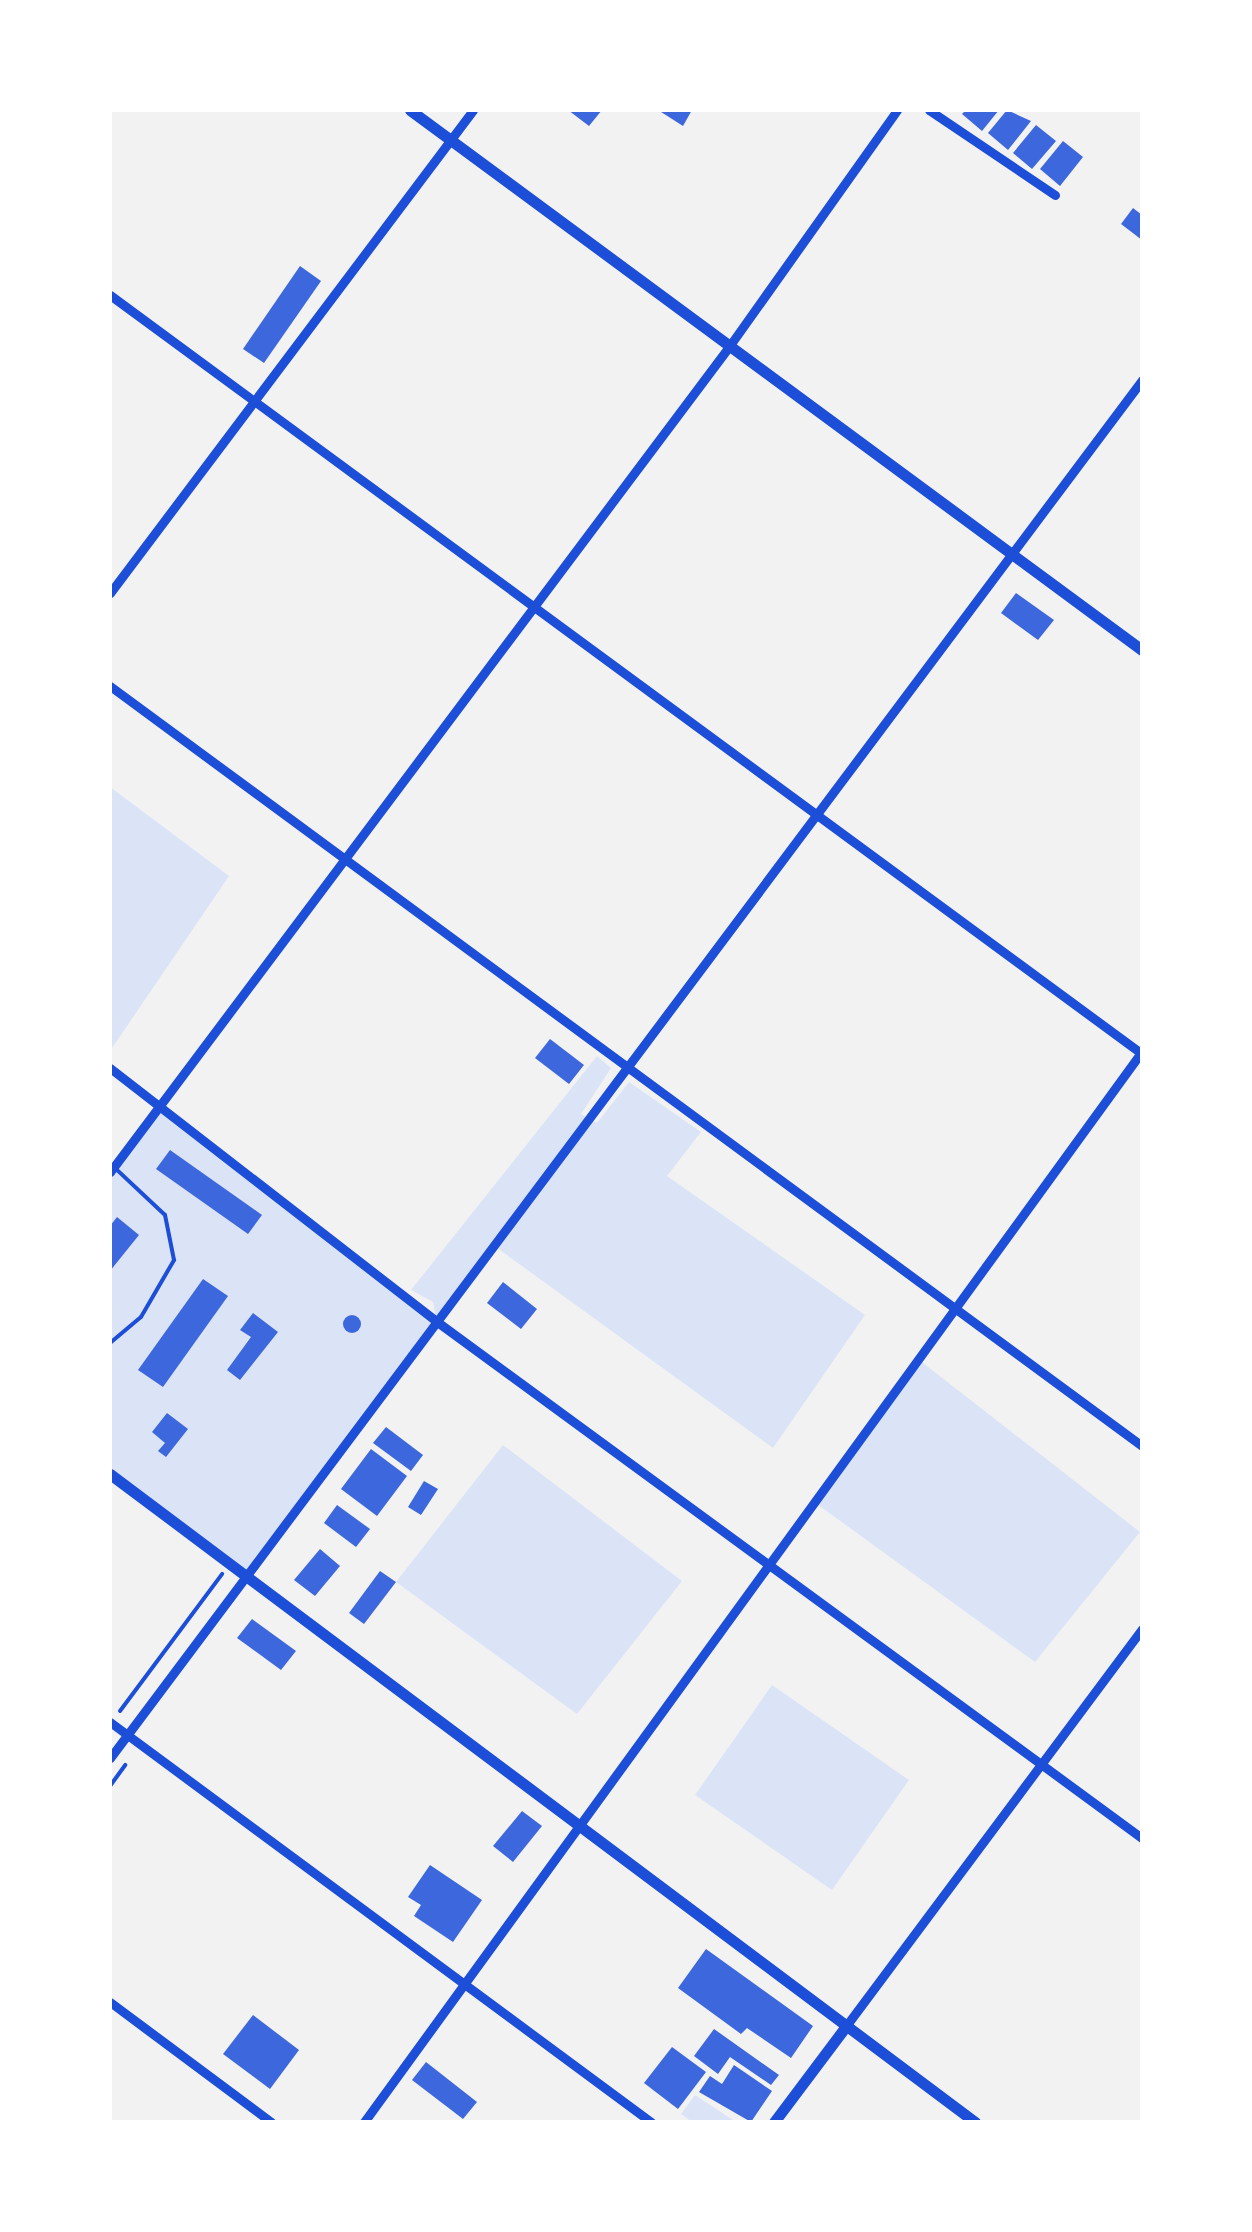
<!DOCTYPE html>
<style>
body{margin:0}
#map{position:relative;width:1252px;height:2232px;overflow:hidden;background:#f2f2f2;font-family:Raleway,sans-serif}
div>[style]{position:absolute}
.green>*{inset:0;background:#dbe4f7}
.building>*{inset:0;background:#3d67dc}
.round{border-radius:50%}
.path>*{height:4px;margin:-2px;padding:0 2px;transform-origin:2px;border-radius:2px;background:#1d4ed8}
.service>*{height:4px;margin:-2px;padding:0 2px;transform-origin:2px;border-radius:2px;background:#1d4ed8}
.minor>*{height:9px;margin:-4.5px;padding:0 4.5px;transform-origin:4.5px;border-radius:4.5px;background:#1d4ed8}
.tertiary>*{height:11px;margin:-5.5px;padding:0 5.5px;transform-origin:5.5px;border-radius:5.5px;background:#1d4ed8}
span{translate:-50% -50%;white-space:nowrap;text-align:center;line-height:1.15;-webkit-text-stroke:8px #fff;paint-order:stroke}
.frame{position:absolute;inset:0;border:112px solid #fff;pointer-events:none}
</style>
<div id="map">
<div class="green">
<i style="clip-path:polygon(110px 787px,229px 876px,110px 1051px)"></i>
<i style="clip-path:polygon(597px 1056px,611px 1068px,581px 1114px,597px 1123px,629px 1082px,701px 1132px,667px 1176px,865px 1315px,773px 1448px,493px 1245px,249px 1575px,110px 1474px,110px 1172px,161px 1104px,436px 1319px,433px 1302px,411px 1290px)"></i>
<i style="clip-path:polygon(918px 1359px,1140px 1532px,1035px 1662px,814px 1502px)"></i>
<i style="clip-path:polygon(503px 1445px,682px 1581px,577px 1714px,396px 1582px)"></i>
<i style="clip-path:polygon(772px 1685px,909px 1780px,832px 1890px,695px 1795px)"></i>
<i style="clip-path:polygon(695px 2095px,736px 2122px,692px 2122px,681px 2114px)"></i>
</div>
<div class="building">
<i style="clip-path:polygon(568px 110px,602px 110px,589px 126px)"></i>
<i style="clip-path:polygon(658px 110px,692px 110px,683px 126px)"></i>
<i style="clip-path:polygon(966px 110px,999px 110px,982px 131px,962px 114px)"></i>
<i style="clip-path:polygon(1007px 110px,1031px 121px,1008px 150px,988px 133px)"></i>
<i style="clip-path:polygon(1036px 125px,1056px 141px,1032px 169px,1013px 153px)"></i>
<i style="clip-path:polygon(1063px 141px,1083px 157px,1060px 186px,1040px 169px)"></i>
<i style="clip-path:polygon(1133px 208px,1142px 215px,1142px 240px,1121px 224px)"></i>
<i style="clip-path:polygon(300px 266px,321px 281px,264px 363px,243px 349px)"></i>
<i style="clip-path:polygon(1016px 593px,1054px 620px,1038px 640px,1001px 613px)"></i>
<i style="clip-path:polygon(550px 1039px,584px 1065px,569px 1084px,535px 1058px)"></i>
<i style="clip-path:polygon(170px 1150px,262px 1215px,248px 1234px,156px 1169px)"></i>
<i style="clip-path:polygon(117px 1217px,139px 1235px,110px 1271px,110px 1226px)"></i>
<i style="clip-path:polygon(203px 1279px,228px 1296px,163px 1387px,138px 1370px)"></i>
<i style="clip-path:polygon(503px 1282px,537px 1309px,521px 1329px,487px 1303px)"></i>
<i style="clip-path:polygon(253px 1313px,278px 1332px,240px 1380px,227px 1370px,251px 1337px,240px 1330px)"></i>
<i class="round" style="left:343px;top:1315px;width:18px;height:18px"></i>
<i style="clip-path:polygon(167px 1413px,188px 1429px,166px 1457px,158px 1451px,165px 1443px,152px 1432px)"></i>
<i style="clip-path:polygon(386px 1427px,423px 1455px,411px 1471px,373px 1443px)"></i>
<i style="clip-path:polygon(371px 1449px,407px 1476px,377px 1516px,341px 1489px)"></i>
<i style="clip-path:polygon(424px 1481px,438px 1489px,421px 1515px,408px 1507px)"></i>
<i style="clip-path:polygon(337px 1505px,370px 1529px,356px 1547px,324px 1523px)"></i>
<i style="clip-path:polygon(320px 1549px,340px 1566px,315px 1596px,294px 1580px)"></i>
<i style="clip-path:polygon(380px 1571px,396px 1582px,364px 1624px,349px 1613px)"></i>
<i style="clip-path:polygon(252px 1619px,296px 1651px,281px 1670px,237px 1638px)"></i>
<i style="clip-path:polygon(522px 1811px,542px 1826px,513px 1862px,493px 1846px)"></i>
<i style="clip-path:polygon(430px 1865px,482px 1900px,453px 1942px,414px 1916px,421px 1905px,408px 1897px)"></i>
<i style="clip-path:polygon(706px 1949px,813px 2026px,791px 2058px,747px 2028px,741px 2034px,678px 1988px)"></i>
<i style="clip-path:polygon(253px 2015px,299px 2050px,270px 2089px,223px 2054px)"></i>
<i style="clip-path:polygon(714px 2029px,779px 2075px,771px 2085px,730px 2057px,718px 2074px,694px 2056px)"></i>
<i style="clip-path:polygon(672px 2047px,706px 2072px,678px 2109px,644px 2083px)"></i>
<i style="clip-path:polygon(426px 2062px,477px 2102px,463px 2119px,412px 2080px)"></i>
<i style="clip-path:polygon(734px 2065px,772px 2091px,751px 2122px,699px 2092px,710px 2076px,722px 2084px)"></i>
</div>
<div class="path">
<i style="left:120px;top:1711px;width:171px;rotate:-53.3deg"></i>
<i style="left:110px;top:1786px;width:26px;rotate:-54deg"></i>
</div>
<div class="service">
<i style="left:110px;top:1343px;width:40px;rotate:-40deg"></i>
<i style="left:141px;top:1317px;width:66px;rotate:-59.9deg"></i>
<i style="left:174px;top:1260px;width:46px;rotate:-101.3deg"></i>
<i style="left:165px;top:1215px;width:67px;rotate:-136.8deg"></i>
</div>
<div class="minor">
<i style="left:929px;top:110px;width:152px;rotate:34deg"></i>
<i style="left:110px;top:295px;width:1281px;rotate:36.33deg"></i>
<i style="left:110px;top:593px;width:604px;rotate:-53.07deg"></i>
<i style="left:110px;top:686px;width:1282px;rotate:36.37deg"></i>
<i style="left:110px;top:1068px;width:413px;rotate:37.8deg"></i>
<i style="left:436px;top:1321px;width:875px;rotate:36.22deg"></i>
<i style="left:110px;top:1172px;width:1030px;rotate:-53.13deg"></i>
<i style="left:728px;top:348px;width:292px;rotate:-54.6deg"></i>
<i style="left:110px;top:1722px;width:673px;rotate:36.48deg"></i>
<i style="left:110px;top:1758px;width:1722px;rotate:-53.17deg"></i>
<i style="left:110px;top:2002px;width:201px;rotate:36.7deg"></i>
<i style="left:846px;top:2026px;width:495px;rotate:-53.3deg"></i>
<i style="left:364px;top:2122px;width:1324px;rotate:-54deg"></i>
</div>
<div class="tertiary">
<i style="left:410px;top:110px;width:910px;rotate:36.42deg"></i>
<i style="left:110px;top:1474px;width:1081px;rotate:36.84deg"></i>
<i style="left:774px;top:2122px;width:120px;rotate:-53.1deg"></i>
</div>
<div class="frame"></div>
</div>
